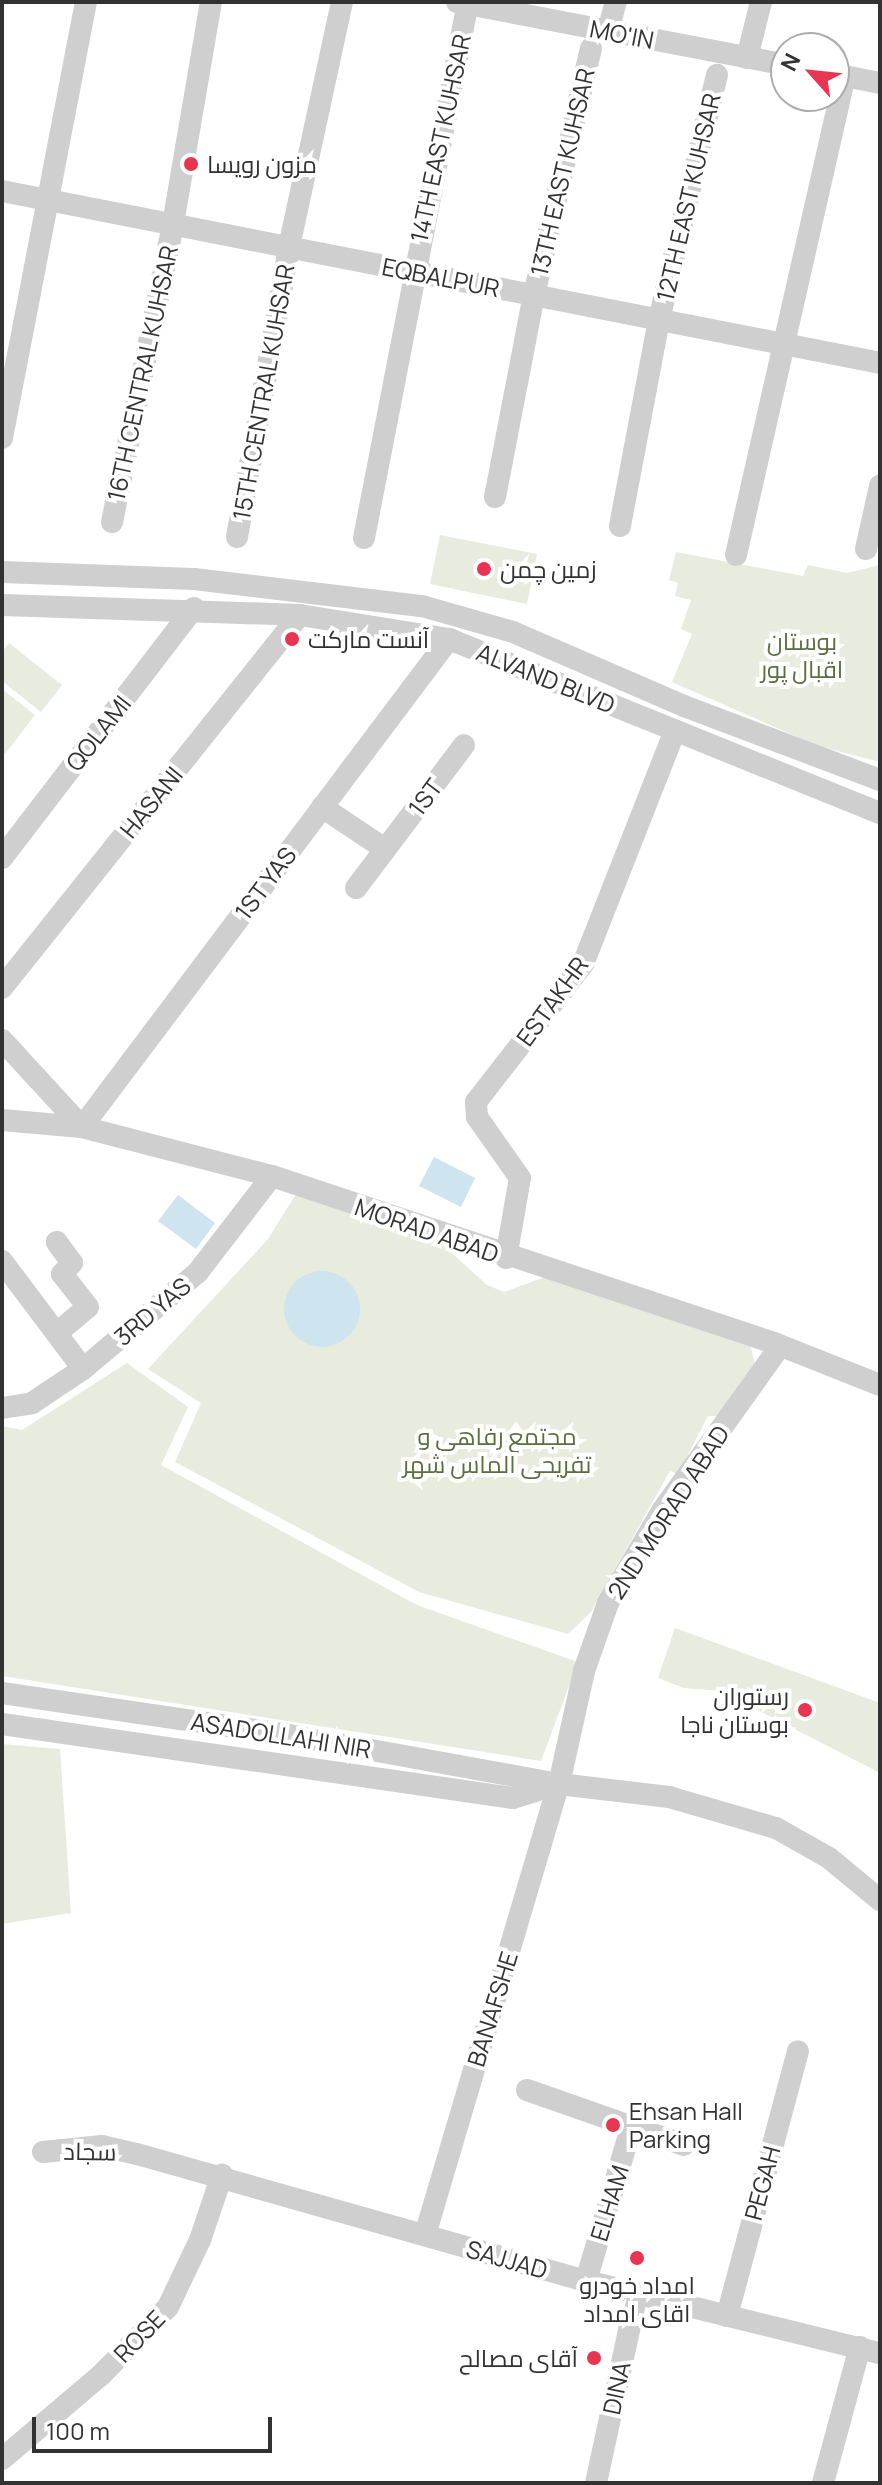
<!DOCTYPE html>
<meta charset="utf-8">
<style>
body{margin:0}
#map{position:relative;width:882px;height:2485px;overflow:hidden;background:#fff;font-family:Manrope,Cairo,sans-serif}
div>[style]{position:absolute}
.green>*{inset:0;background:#e7ecde}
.water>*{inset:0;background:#cee4ee}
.round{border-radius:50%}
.minor>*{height:22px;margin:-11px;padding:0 11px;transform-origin:11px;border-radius:11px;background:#cfcfcf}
.dots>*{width:22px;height:22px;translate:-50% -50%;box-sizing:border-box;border:4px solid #fff;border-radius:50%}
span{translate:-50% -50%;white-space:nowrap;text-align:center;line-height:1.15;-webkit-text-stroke:8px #fff;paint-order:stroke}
.street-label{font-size:24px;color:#323232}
.poi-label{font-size:24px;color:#323232}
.left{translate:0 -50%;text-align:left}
.right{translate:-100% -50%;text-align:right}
.park-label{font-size:24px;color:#59703e}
.frame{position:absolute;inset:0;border:4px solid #323232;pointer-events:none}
.north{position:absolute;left:770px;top:32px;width:80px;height:80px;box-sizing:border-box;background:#fff;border:2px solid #adadad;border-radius:50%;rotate:297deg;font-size:22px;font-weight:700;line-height:32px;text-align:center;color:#323232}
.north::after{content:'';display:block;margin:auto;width:28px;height:36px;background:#e93551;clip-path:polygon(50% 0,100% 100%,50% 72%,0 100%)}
.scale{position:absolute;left:32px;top:2417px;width:240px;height:36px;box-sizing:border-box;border:4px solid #323232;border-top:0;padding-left:10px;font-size:24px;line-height:28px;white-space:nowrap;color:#323232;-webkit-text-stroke:6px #fff;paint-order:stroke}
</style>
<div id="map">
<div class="green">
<i style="clip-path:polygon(440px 535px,537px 554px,527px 604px,430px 584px)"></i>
<i style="clip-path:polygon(676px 552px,803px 576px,808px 565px,847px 573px,880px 565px,880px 762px,818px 746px,672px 682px,692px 634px,681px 629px,691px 600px,675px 596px,678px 583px,669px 580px)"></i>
<i style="clip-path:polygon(9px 643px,62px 685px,41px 712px,2px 681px,2px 652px)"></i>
<i style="clip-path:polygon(2px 689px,35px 715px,2px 758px)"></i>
<i style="clip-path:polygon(301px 1186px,434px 1237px,487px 1285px,504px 1292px,545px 1277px,751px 1347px,755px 1365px,721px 1416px,708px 1416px,678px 1474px,670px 1471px,591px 1612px,568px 1634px,419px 1592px,175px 1462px,201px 1403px,148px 1369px,268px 1239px)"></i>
<i style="clip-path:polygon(127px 1363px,188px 1407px,161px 1465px,417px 1605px,578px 1662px,541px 1761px,2px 1676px,2px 1426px,22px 1430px)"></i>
<i style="clip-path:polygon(675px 1628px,880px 1703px,880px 1773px,721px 1691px,684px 1688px,658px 1678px)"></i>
<i style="clip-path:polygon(2px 1744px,60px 1749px,71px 1913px,2px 1924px)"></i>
</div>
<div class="water">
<i style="clip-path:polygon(434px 1157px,475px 1178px,461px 1207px,419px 1186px)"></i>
<i style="clip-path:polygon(178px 1195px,215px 1223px,196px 1249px,158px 1221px)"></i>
<i class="round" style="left:284px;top:1271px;width:76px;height:76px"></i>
</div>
<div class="minor">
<i style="left:457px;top:2px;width:335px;rotate:10.8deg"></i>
<i style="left:608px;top:31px;width:30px;rotate:-75deg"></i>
<i style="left:747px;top:58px;width:58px;rotate:-76deg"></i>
<i style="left:834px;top:74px;width:47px;rotate:11.1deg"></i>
<i style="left:2px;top:191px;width:895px;rotate:11.08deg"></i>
<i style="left:2px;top:438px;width:444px;rotate:-79.1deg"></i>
<i style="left:495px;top:497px;width:206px;rotate:-79.1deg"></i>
<i style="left:534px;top:295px;width:253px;rotate:-77deg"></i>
<i style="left:112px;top:522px;width:304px;rotate:-78.4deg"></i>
<i style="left:173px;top:224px;width:225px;rotate:-80.3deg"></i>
<i style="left:620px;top:526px;width:210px;rotate:-79.3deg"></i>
<i style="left:659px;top:320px;width:252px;rotate:-76.7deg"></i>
<i style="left:237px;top:537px;width:295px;rotate:-79.8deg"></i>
<i style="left:289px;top:247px;width:251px;rotate:-77.8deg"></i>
<i style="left:364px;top:538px;width:546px;rotate:-79.02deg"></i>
<i style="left:866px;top:549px;width:65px;rotate:-77.5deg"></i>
<i style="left:736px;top:555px;width:491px;rotate:-77.2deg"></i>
<i style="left:2px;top:572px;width:192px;rotate:2.1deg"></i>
<i style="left:194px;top:579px;width:230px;rotate:6.8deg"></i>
<i style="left:422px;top:606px;width:95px;rotate:15.9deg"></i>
<i style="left:513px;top:632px;width:186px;rotate:23.4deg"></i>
<i style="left:684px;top:706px;width:210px;rotate:20.7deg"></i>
<i style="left:2px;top:605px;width:298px;rotate:1.9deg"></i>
<i style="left:300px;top:615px;width:151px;rotate:9.2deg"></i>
<i style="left:449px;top:639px;width:465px;rotate:22deg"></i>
<i style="left:322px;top:807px;width:76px;rotate:33.7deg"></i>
<i style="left:2px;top:858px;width:315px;rotate:-52.5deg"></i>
<i style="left:356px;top:888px;width:179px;rotate:-52.9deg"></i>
<i style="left:2px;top:988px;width:477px;rotate:-51.4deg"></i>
<i style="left:2px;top:1040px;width:118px;rotate:47.4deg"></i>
<i style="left:82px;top:1127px;width:196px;rotate:14.5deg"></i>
<i style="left:272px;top:1176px;width:529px;rotate:18.4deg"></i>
<i style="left:774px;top:1343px;width:114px;rotate:21.6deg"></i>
<i style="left:2px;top:1120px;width:80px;rotate:5deg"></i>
<i style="left:82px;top:1127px;width:611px;rotate:-53.06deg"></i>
<i style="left:506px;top:1258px;width:81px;rotate:-80.1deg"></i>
<i style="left:520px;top:1178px;width:75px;rotate:-125.2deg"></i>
<i style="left:477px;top:1117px;width:15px;rotate:-94deg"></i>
<i style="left:476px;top:1102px;width:175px;rotate:-52.2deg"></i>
<i style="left:583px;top:964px;width:251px;rotate:-68.5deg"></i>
<i style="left:2px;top:1261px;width:135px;rotate:53.1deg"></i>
<i style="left:57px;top:1333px;width:40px;rotate:-40deg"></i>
<i style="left:88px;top:1307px;width:42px;rotate:-128.2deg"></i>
<i style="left:62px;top:1274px;width:15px;rotate:-48deg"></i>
<i style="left:72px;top:1263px;width:26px;rotate:-126deg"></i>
<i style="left:2px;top:1408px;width:30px;rotate:-9deg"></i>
<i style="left:32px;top:1403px;width:61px;rotate:-33.7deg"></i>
<i style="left:83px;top:1369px;width:150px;rotate:-40.1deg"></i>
<i style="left:198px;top:1272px;width:121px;rotate:-52.4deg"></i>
<i style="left:2px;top:1693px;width:290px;rotate:8.3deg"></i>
<i style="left:289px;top:1735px;width:274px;rotate:10.3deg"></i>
<i style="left:559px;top:1784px;width:111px;rotate:6.7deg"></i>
<i style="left:669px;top:1797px;width:111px;rotate:16.2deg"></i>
<i style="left:776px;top:1828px;width:61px;rotate:29.5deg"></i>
<i style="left:829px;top:1858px;width:66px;rotate:39.5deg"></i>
<i style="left:2px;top:1724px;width:516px;rotate:8.24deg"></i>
<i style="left:513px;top:1798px;width:47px;rotate:-17.3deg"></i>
<i style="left:527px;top:2090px;width:166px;rotate:19.3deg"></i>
<i style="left:43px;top:2152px;width:59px;rotate:-5.8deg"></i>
<i style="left:102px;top:2146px;width:36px;rotate:13deg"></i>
<i style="left:137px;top:2154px;width:467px;rotate:15.8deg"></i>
<i style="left:586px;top:2281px;width:303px;rotate:13.8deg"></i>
<i style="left:425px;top:2235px;width:470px;rotate:-73.5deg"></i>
<i style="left:559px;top:1784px;width:116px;rotate:-77.5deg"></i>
<i style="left:584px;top:1671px;width:72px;rotate:-70.6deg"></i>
<i style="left:608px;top:1603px;width:107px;rotate:-59.6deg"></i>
<i style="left:662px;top:1511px;width:203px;rotate:-54.4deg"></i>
<i style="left:586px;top:2281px;width:163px;rotate:-73.6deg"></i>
<i style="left:727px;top:2316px;width:274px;rotate:-75deg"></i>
<i style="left:2px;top:2459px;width:130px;rotate:-40.3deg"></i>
<i style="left:101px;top:2375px;width:95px;rotate:-45.4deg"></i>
<i style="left:168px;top:2307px;width:74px;rotate:-64.5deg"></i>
<i style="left:200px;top:2240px;width:69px;rotate:-71.3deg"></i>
<i style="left:596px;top:2483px;width:194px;rotate:-77.8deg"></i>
<i style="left:823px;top:2483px;width:141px;rotate:-74.8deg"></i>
</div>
<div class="dots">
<i style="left:191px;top:164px;background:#e93551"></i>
<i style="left:484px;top:569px;background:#e93551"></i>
<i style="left:292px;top:639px;background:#e93551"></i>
<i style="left:805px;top:1710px;background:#e93551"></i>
<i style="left:613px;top:2125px;background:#e93551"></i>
<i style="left:637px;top:2258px;background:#e93551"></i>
<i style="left:594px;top:2358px;background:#e93551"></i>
</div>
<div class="street-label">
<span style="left:622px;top:34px;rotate:11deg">MO'IN</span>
<span style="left:440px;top:138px;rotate:-78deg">14TH EAST KUHSAR</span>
<span style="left:562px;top:172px;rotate:-77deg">13TH EAST KUHSAR</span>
<span style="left:688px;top:197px;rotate:-77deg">12TH EAST KUHSAR</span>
<span style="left:441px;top:277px;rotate:11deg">EQBALPUR</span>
<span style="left:142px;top:373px;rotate:-78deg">16TH CENTRAL KUHSAR</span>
<span style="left:263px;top:392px;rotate:-80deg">15TH CENTRAL KUHSAR</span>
<span style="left:546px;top:678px;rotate:22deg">ALVAND BLVD</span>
<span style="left:98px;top:733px;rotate:-52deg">QOLAMI</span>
<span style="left:425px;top:797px;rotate:-53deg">1ST</span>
<span style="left:151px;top:802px;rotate:-51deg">HASANI</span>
<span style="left:265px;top:883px;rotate:-53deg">1ST YAS</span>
<span style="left:552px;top:1001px;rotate:-54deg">ESTAKHR</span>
<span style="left:427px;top:1230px;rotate:19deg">MORAD ABAD</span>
<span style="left:152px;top:1311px;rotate:-40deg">3RD YAS</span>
<span style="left:668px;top:1512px;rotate:-57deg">2ND MORAD ABAD</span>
<span style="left:281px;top:1735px;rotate:9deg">ASADOLLAHI NIR</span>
<span style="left:492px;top:2009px;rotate:-73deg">BANAFSHE</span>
<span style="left:90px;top:2151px;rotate:1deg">سجاد</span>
<span style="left:762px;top:2183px;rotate:-75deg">PEGAH</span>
<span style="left:609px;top:2203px;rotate:-73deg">ELHAM</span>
<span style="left:507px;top:2259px;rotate:16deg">SAJJAD</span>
<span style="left:139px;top:2336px;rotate:-46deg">ROSE</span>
<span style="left:616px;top:2388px;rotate:-78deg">DINA</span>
</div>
<div class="poi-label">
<span class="left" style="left:207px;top:164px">مزون رویسا</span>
<span class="left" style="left:500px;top:569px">زمین چمن</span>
<span class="left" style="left:308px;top:639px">آنست مارکت</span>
<span class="right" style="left:789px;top:1710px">رستوران<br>بوستان ناجا</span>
<span class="left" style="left:629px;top:2125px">Ehsan Hall<br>Parking</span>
<span style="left:637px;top:2299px">امداد خودرو<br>اقای امداد</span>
<span class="right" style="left:578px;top:2358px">آقای مصالح</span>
</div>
<div class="park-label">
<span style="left:802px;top:655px">بوستان<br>اقبال پور</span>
<span style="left:497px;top:1450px">مجتمع رفاهی و<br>تفریحی الماس شهر</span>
</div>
<div class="frame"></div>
<div class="north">N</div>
<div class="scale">100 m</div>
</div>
